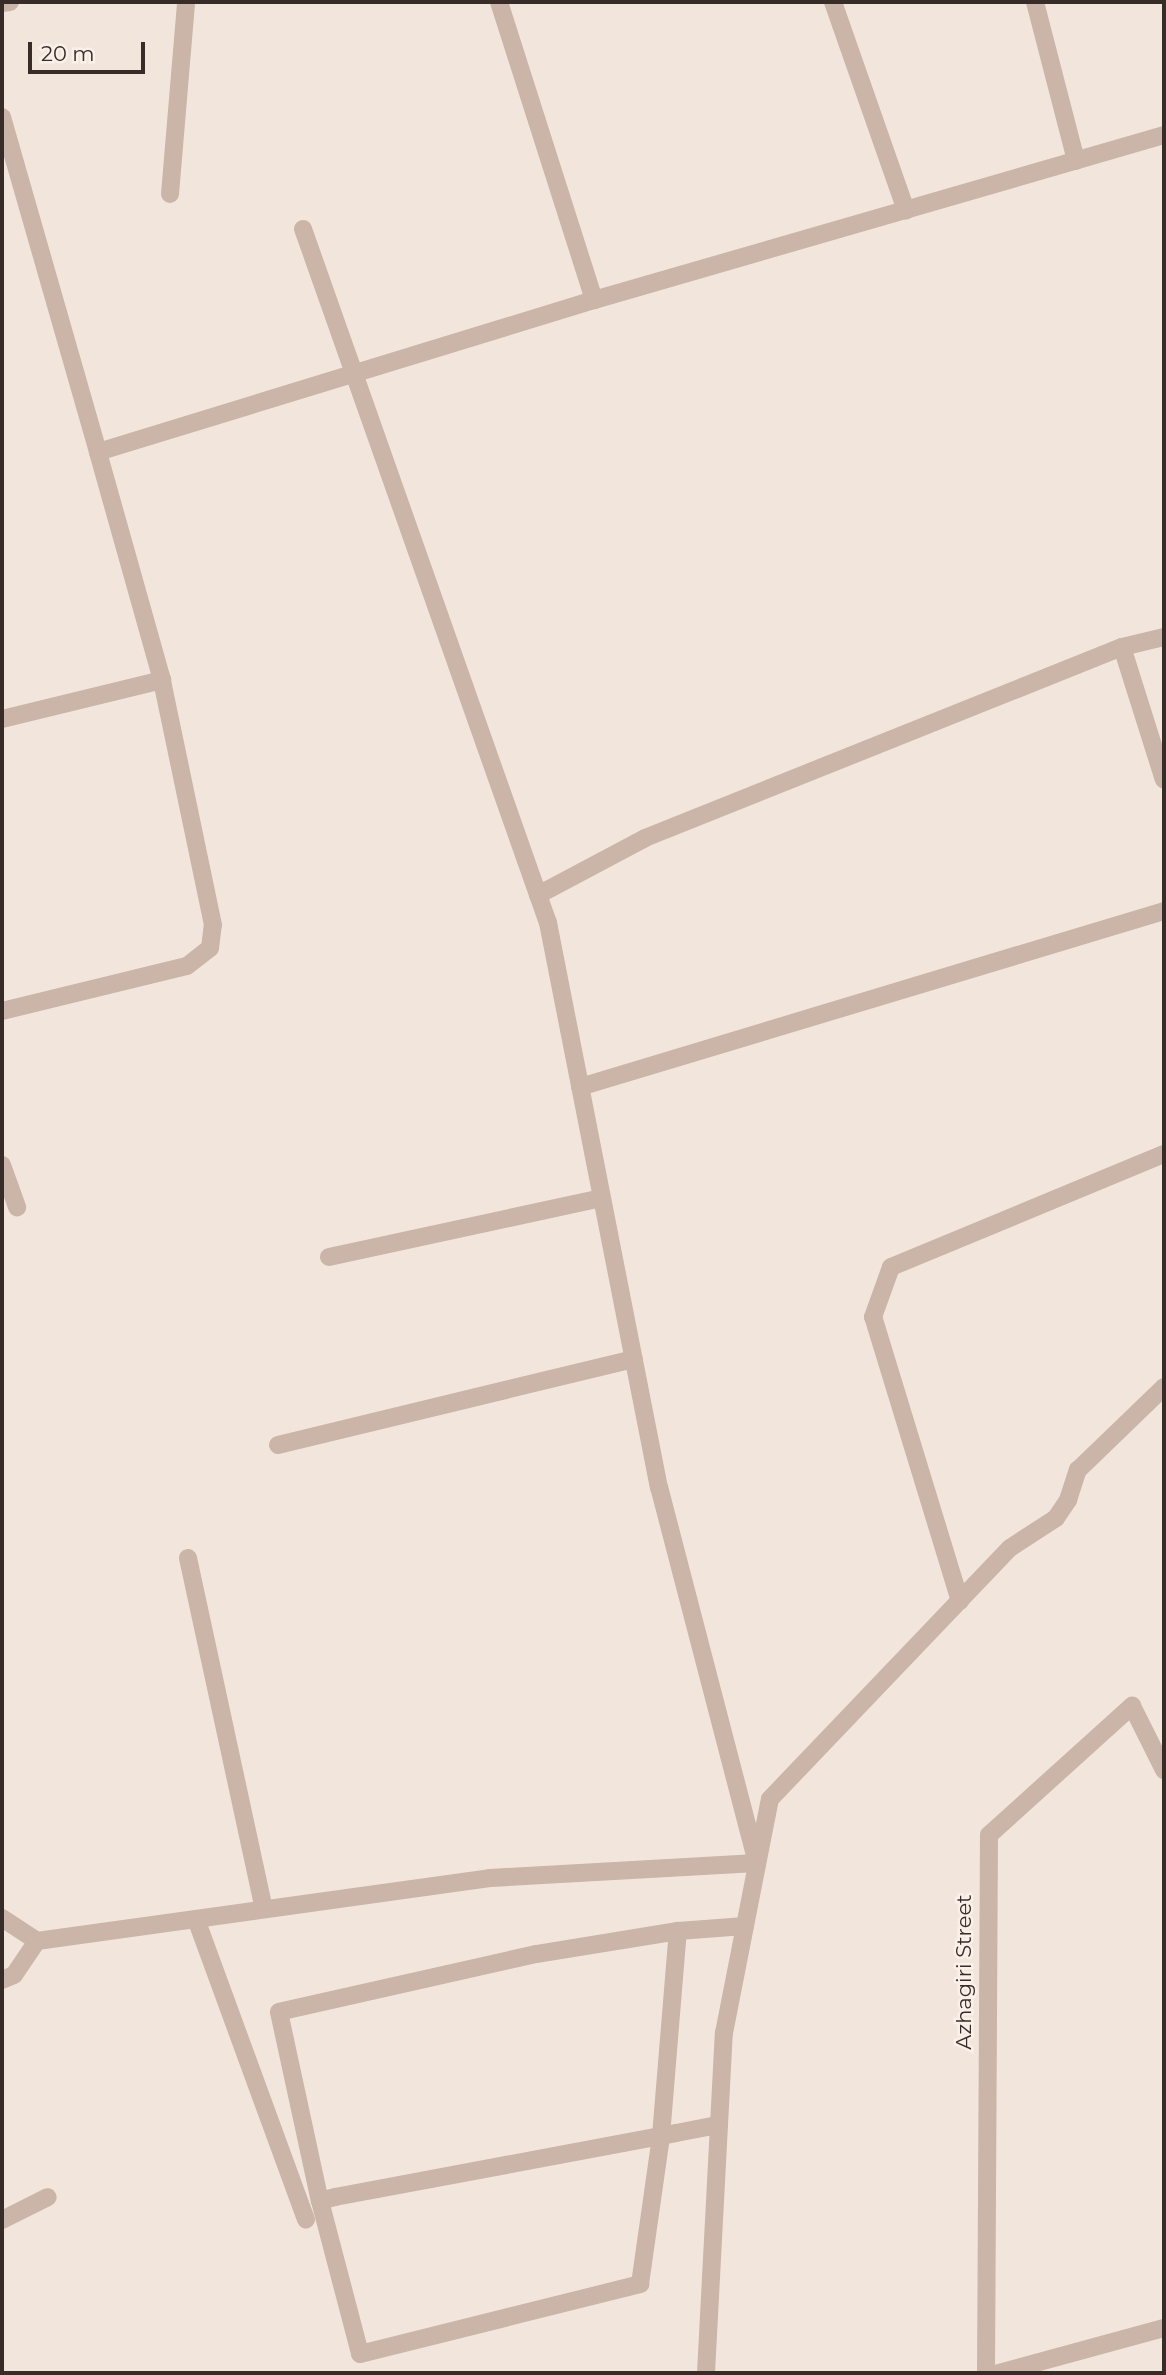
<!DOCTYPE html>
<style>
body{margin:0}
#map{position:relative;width:1166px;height:2375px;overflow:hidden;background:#f2e6dc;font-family:Montserrat,sans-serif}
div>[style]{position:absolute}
.street>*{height:18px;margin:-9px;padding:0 9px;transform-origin:9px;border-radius:9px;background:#cab5a8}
span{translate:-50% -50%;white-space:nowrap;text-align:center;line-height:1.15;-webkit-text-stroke:5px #faf0e9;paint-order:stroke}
.street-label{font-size:21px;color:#372c28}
.frame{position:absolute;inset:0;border:4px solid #372c28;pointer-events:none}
.scale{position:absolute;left:28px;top:42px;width:117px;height:32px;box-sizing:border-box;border:4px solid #372c28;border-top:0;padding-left:9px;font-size:21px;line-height:24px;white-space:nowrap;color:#372c28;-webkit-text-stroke:5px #faf0e9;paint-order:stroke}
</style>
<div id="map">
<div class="street">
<i style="left:499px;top:2px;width:313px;rotate:72.3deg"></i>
<i style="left:833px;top:2px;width:221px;rotate:70.7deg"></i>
<i style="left:1035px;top:2px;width:164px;rotate:75.5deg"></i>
<i style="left:2px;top:3px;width:8px;rotate:-7deg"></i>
<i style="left:2px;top:117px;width:348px;rotate:74deg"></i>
<i style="left:170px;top:194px;width:193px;rotate:-85.2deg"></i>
<i style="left:1164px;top:637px;width:43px;rotate:166.6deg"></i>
<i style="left:1122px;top:647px;width:139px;rotate:72.5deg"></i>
<i style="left:2px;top:719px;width:165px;rotate:-13.7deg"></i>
<i style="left:538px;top:895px;width:121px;rotate:-28deg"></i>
<i style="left:645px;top:838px;width:514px;rotate:-21.82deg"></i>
<i style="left:2px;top:1011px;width:190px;rotate:-13.7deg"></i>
<i style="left:187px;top:966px;width:29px;rotate:-38deg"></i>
<i style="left:210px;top:948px;width:23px;rotate:-83deg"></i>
<i style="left:213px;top:925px;width:250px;rotate:-101.8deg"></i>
<i style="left:162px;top:680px;width:237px;rotate:-105.7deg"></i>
<i style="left:98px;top:452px;width:519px;rotate:-17.04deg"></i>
<i style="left:594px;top:300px;width:593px;rotate:-16.14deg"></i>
<i style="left:580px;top:1087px;width:610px;rotate:-16.77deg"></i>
<i style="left:2px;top:1165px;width:45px;rotate:70.3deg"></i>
<i style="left:329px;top:1257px;width:279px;rotate:-12.2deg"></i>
<i style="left:278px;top:1445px;width:366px;rotate:-13.6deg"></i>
<i style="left:188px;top:1558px;width:359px;rotate:77.8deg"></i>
<i style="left:960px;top:1601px;width:297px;rotate:-107deg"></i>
<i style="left:873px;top:1317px;width:53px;rotate:-70.2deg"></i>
<i style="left:891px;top:1267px;width:295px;rotate:-22.5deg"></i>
<i style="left:2px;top:1918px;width:42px;rotate:33.3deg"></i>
<i style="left:37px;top:1941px;width:457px;rotate:-7.9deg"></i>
<i style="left:490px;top:1878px;width:267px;rotate:-3.2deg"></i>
<i style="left:757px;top:1863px;width:388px;rotate:-104.6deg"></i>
<i style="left:659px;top:1488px;width:576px;rotate:-101.11deg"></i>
<i style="left:548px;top:923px;width:736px;rotate:-109.44deg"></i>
<i style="left:196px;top:1919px;width:320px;rotate:69.9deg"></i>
<i style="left:678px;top:1931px;width:67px;rotate:-4.3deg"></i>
<i style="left:2px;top:1980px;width:13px;rotate:-23deg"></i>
<i style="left:14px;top:1975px;width:41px;rotate:-55.9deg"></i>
<i style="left:320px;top:2201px;width:158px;rotate:75.3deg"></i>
<i style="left:360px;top:2354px;width:289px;rotate:-14deg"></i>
<i style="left:640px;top:2284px;width:149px;rotate:-81.9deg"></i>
<i style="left:661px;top:2136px;width:206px;rotate:-85.3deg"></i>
<i style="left:678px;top:1931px;width:144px;rotate:170.8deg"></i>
<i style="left:536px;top:1954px;width:263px;rotate:167.3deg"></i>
<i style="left:279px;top:2012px;width:193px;rotate:77.8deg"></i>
<i style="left:320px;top:2201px;width:16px;rotate:-15deg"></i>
<i style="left:335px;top:2197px;width:332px;rotate:-10.6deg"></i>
<i style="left:661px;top:2136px;width:15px;rotate:-11deg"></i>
<i style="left:676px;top:2133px;width:43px;rotate:-10.8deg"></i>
<i style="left:2px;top:2220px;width:51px;rotate:-26.6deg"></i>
<i style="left:706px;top:2373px;width:340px;rotate:-87deg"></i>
<i style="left:724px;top:2033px;width:238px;rotate:-78.9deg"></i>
<i style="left:770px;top:1799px;width:347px;rotate:-46.3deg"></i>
<i style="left:1010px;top:1548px;width:55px;rotate:-33.1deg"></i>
<i style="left:1056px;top:1518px;width:22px;rotate:-56deg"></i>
<i style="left:1068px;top:1500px;width:32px;rotate:-72deg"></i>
<i style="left:1078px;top:1470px;width:120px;rotate:-44deg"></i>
<i style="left:986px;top:2373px;width:538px;rotate:-89.68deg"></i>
<i style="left:989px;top:1835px;width:193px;rotate:-42.1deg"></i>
<i style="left:1132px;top:1706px;width:72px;rotate:63.4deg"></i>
<i style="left:999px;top:2373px;width:171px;rotate:-15.3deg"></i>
</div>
<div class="street-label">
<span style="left:964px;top:1972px;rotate:-90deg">Azhagiri Street</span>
</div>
<div class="frame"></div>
<div class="scale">20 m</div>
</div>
